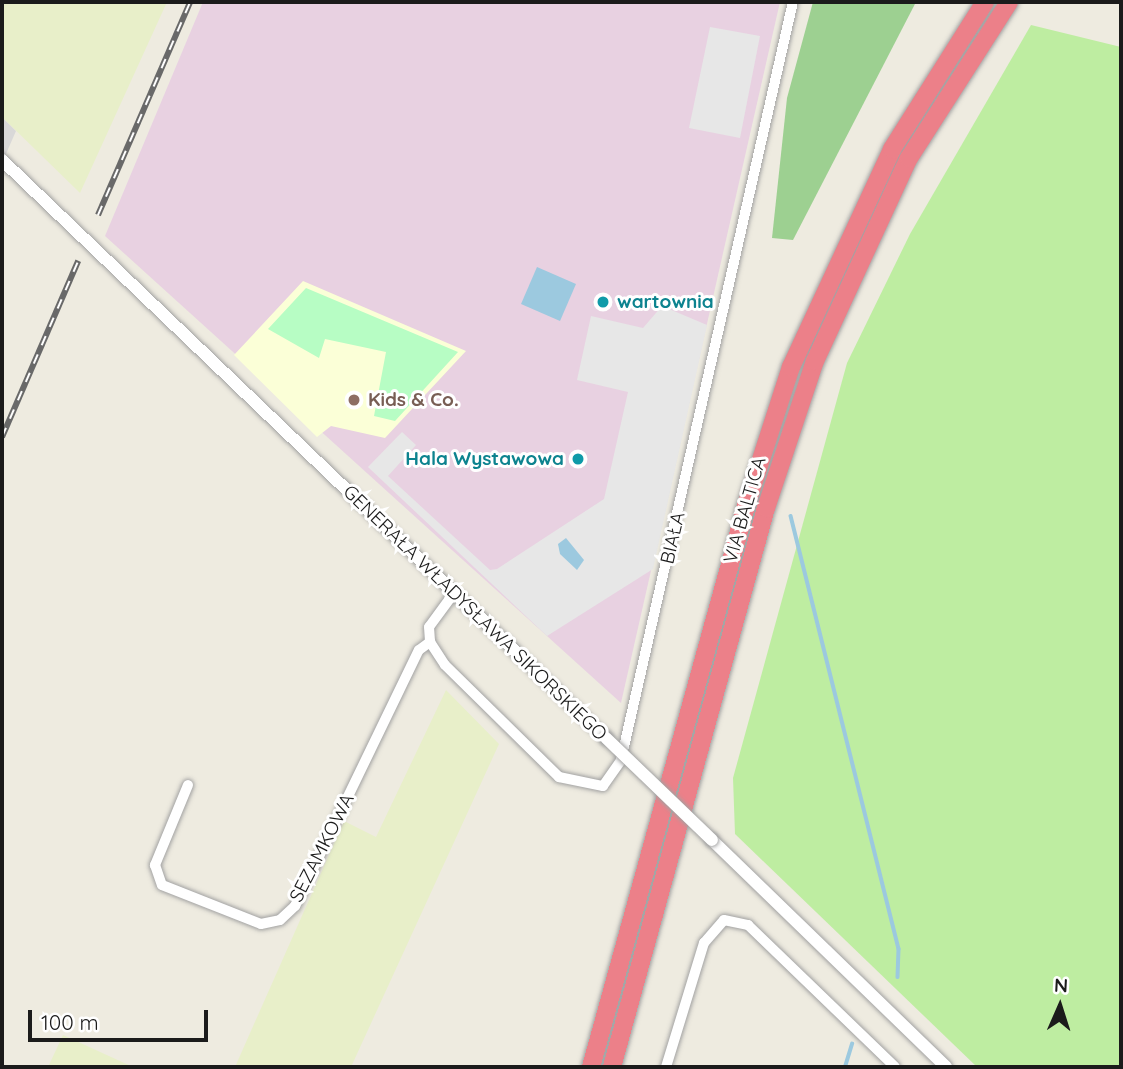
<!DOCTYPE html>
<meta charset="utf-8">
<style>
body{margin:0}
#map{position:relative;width:1123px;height:1069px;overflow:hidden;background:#eeebe0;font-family:Quicksand,sans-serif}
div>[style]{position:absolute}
.residential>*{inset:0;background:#d9d8d8}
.industrial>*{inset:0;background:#e8d1e1}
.education>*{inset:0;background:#fbffd7}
.farmland>*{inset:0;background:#e8efc9}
.grass>*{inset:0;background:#beeda1}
.forest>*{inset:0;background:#9dd091}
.park>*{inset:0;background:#b7fdc4}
.parking>*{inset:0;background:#e7e7e7}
.water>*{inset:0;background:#9cc9df}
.stream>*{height:3.5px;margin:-1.75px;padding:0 1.75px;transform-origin:1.75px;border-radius:1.75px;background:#9cc9df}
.roads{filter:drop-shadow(0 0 2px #a2a2a2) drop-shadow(0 0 2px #a2a2a2)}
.minor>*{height:10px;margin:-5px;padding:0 5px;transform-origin:5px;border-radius:5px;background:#fff}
.tertiary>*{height:12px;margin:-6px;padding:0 6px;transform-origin:6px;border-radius:6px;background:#fff}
.motorway>*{height:18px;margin:-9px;padding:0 9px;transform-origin:9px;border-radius:9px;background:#ec8089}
.rail>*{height:6px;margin-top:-3px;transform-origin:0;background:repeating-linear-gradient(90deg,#fff 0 10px,#696969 0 20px);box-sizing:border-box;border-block:2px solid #696969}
.bridges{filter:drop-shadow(0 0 2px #a2a2a2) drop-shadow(0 0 2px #a2a2a2)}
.tertiary-bridge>*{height:12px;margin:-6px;padding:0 6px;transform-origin:6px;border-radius:6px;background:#fff}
.dots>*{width:19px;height:19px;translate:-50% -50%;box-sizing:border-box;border:4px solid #fff;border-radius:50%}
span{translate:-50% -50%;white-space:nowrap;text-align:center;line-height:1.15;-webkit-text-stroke:6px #fff;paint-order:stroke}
.culture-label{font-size:19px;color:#0d838f;font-weight:700}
.left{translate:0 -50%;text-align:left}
.right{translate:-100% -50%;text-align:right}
.education-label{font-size:19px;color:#785e54;font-weight:700}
.street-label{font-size:19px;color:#1b1b1b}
.frame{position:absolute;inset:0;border:4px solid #1b1b1b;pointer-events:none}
.north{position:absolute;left:1025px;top:971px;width:70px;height:70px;-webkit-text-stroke:5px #fff;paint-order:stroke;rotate:3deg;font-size:19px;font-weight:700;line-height:28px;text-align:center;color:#1b1b1b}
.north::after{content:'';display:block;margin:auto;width:24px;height:32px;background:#1b1b1b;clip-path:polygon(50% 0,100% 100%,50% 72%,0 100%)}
.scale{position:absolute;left:28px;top:1010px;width:180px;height:32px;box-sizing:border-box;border:4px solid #1b1b1b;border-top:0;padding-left:9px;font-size:21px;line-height:24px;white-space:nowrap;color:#1b1b1b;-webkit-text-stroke:5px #fff;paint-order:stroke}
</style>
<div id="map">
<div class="residential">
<i style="clip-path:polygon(2px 117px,16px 131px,2px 163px)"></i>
</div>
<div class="industrial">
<i style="clip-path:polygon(203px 2px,780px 2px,621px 703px,105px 236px)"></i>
</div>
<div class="education">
<i style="clip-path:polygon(303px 281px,466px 351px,385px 438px,331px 426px,317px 437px,234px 355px)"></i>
</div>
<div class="farmland">
<i style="clip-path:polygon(2px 2px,167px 2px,80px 193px,2px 117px)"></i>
<i style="clip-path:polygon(446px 690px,499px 744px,351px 1067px,235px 1067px,344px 821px,376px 837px)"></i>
<i style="clip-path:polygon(63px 1035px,133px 1067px,48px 1067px)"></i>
</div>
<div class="grass">
<i style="clip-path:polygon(1031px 25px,1121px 47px,1121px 1067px,977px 1067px,735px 834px,733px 778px,847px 363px,910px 234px)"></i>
</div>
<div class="forest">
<i style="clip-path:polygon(813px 2px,916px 2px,793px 240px,772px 238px,787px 98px)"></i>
</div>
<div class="park">
<i style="clip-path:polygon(306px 288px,458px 352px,395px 421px,374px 416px,386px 352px,325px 339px,319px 358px,268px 329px)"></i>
</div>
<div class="parking">
<i style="clip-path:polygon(710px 27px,760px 36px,740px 138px,689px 128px)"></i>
<i style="clip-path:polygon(662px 306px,707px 325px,653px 569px,547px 636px,368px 467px,402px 432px,416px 445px,388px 476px,490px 570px,497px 569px,604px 499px,628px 392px,577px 380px,591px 316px,643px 328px)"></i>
</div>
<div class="water">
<i style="clip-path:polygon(537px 267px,576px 284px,560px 321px,521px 304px)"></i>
<i style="clip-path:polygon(566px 538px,584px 560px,577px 570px,560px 554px,558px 544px)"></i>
</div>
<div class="stream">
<i style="left:791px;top:516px;width:446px;rotate:76deg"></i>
<i style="left:899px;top:949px;width:28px;rotate:92deg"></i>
<i style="left:845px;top:1067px;width:24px;rotate:-73deg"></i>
</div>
<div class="roads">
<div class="minor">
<i style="left:454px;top:593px;width:42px;rotate:126.3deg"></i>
<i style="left:429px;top:627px;width:15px;rotate:86deg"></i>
<i style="left:430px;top:642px;width:27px;rotate:57deg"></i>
<i style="left:445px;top:665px;width:160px;rotate:44.5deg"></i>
<i style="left:559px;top:777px;width:45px;rotate:11.6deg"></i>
<i style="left:603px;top:786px;width:32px;rotate:-55deg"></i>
<i style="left:621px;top:760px;width:777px;rotate:-77.22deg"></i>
<i style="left:188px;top:785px;width:87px;rotate:112.4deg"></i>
<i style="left:155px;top:865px;width:21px;rotate:71deg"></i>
<i style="left:162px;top:885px;width:106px;rotate:21.5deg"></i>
<i style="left:261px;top:924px;width:19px;rotate:-12deg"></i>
<i style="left:280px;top:920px;width:21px;rotate:-43deg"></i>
<i style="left:295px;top:906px;width:284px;rotate:-64.2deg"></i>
<i style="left:419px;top:650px;width:14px;rotate:-36deg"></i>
<i style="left:666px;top:1067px;width:130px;rotate:-73deg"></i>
<i style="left:704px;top:943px;width:30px;rotate:-49deg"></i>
<i style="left:724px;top:920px;width:25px;rotate:12deg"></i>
<i style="left:748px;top:925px;width:204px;rotate:44deg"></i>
</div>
<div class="tertiary">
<i style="left:2px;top:160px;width:836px;rotate:43.74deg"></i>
<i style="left:712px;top:840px;width:326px;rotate:44.1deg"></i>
</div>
<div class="motorway">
<i style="left:591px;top:1067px;width:582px;rotate:-74.55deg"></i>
<i style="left:746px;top:506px;width:146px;rotate:-72.1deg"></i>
<i style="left:791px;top:367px;width:240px;rotate:-65.1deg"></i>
<i style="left:892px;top:149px;width:174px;rotate:-57.7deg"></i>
<i style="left:612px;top:1067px;width:580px;rotate:-74.6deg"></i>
<i style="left:766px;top:508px;width:155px;rotate:-71.6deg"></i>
<i style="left:815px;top:361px;width:224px;rotate:-65.2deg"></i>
<i style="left:909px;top:158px;width:185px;rotate:-57.3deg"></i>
</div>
</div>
<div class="rail">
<i style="left:98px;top:215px;width:232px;rotate:-66.6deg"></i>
<i style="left:2px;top:437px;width:192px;rotate:-66.6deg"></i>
</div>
<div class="bridges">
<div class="tertiary-bridge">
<i style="left:606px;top:738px;width:147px;rotate:43.9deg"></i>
</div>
</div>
<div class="dots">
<i style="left:603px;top:302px;background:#0f9aa8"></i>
<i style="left:354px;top:400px;background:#8d6e63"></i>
<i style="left:578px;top:459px;background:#0f9aa8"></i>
</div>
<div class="culture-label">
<span class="left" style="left:617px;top:302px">wartownia</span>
<span class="right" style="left:564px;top:459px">Hala Wystawowa</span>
</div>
<div class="education-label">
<span class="left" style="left:368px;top:400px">Kids &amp; Co.</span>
</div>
<div class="street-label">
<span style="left:745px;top:510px;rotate:-74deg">VIA BALTICA</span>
<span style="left:673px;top:538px;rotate:-77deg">BIAŁA</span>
<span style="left:475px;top:613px;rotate:44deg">GENERAŁA WŁADYSŁAWA SIKORSKIEGO</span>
<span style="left:322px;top:848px;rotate:-63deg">SEZAMKOWA</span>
</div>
<div class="frame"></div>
<div class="north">N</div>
<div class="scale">100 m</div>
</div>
